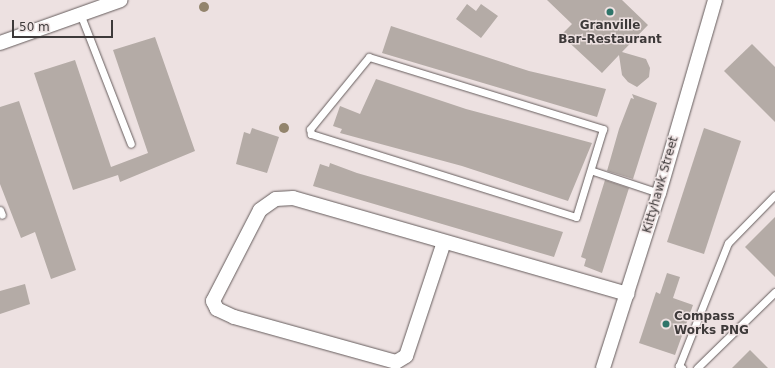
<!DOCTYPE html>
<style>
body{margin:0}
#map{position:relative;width:775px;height:368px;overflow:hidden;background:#ede1e1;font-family:"DejaVu Sans",sans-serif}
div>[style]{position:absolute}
.building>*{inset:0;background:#b4aba6}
.roads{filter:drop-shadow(0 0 1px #655c5c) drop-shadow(0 0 1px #655c5c)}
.lane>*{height:7px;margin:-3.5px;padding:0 3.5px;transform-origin:3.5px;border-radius:3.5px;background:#fff}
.street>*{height:14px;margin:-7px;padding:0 7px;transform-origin:7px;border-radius:7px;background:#fff}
.trees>*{width:10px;height:10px;margin:-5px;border-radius:50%;background:#93846c}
.dots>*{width:11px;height:11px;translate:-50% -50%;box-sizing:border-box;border:2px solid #ede1e1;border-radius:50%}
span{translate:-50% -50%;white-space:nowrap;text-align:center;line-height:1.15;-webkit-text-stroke:3px #ede1e1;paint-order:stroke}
.poi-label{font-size:12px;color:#3d3939;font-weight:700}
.left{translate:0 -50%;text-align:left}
.street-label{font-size:12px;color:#3d3939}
.scale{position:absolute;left:12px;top:20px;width:101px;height:18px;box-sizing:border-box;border:2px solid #3d3939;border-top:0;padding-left:5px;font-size:12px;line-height:14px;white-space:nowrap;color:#3d3939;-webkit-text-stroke:3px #ede1e1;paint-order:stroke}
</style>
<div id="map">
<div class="building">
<i style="clip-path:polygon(547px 0,622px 0,648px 25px,622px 52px,646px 59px,650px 68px,649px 77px,637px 87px,628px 82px,622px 75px,619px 55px,602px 73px,561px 35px,572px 24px)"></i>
<i style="clip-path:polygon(467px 4px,476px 11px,481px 4px,498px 16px,481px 38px,456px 19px)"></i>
<i style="clip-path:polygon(391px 26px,529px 71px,606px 89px,597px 117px,382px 53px)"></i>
<i style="clip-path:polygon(155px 37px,195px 151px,120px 182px,118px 175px,73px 190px,34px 73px,75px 60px,111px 167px,148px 153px,113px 50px)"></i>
<i style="clip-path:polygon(752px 44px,775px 67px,775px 122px,724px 71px)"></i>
<i style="clip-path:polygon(376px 79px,466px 109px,592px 143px,568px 201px,462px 166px,340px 133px,342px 129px,333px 126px,340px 106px,360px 114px)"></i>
<i style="clip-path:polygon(632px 94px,657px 103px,633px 179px,607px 171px,619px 129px,631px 98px,634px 99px)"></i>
<i style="clip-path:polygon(19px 101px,76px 270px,51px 279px,35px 232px,21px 238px,0 184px,0 107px)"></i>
<i style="clip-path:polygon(252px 128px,279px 137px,267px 173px,236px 164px,244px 132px,250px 134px)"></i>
<i style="clip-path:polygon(704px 128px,741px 141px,704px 254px,667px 242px)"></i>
<i style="clip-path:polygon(330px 163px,357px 173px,563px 232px,554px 257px,313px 186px,320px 164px,329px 167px)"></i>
<i style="clip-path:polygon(605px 180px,629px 188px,602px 273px,584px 266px,586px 259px,581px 257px)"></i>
<i style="clip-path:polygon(775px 217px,775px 277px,745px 247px)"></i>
<i style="clip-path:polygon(667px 273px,680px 277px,673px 298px,693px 305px,675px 355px,639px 343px,656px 292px,660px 294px)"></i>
<i style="clip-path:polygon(25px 284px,30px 304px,0 314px,0 291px)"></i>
<i style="clip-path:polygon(750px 350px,768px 368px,732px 368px)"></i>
</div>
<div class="roads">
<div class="lane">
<i style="left:81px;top:16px;width:137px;rotate:68.7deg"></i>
<i style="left:369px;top:57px;width:245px;rotate:17.1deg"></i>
<i style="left:603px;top:129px;width:92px;rotate:107.1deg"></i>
<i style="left:576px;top:217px;width:278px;rotate:-162.6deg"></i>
<i style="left:311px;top:134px;width:5px;rotate:-101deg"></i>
<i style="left:310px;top:129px;width:93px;rotate:-50.7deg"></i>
<i style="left:593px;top:171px;width:70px;rotate:18.4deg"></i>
<i style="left:0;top:210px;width:5px;rotate:68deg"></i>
<i style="left:682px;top:368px;width:4px;rotate:-146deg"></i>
<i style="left:679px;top:366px;width:132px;rotate:-68.3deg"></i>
<i style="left:728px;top:243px;width:67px;rotate:-45.6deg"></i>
<i style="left:697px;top:368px;width:109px;rotate:-44.3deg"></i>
</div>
<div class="street">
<i style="left:0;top:43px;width:128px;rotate:-19.6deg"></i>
<i style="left:444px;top:242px;width:120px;rotate:108.4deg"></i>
<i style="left:406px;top:356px;width:12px;rotate:149deg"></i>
<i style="left:396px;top:362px;width:168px;rotate:-164.5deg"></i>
<i style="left:234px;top:317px;width:19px;rotate:-155deg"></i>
<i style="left:217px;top:309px;width:9px;rotate:-117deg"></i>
<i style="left:213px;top:301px;width:102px;rotate:-62.7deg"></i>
<i style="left:260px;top:210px;width:19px;rotate:-35deg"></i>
<i style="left:276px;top:199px;width:17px;rotate:-3deg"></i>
<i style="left:293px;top:198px;width:348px;rotate:16deg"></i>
<i style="left:603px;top:368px;width:184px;rotate:-72.3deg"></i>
<i style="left:659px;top:193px;width:201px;rotate:-73.8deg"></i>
</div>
</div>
<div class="trees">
<i style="left:204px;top:7px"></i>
<i style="left:284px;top:128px"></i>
</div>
<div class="dots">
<i style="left:610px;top:12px;background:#2f756a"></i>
<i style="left:666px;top:324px;background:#2f756a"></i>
</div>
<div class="poi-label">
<span style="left:610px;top:33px">Granville<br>Bar-Restaurant</span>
<span class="left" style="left:674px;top:324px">Compass<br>Works PNG</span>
</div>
<div class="street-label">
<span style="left:661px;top:185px;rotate:-74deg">Kittyhawk Street</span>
</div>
<div class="scale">50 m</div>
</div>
